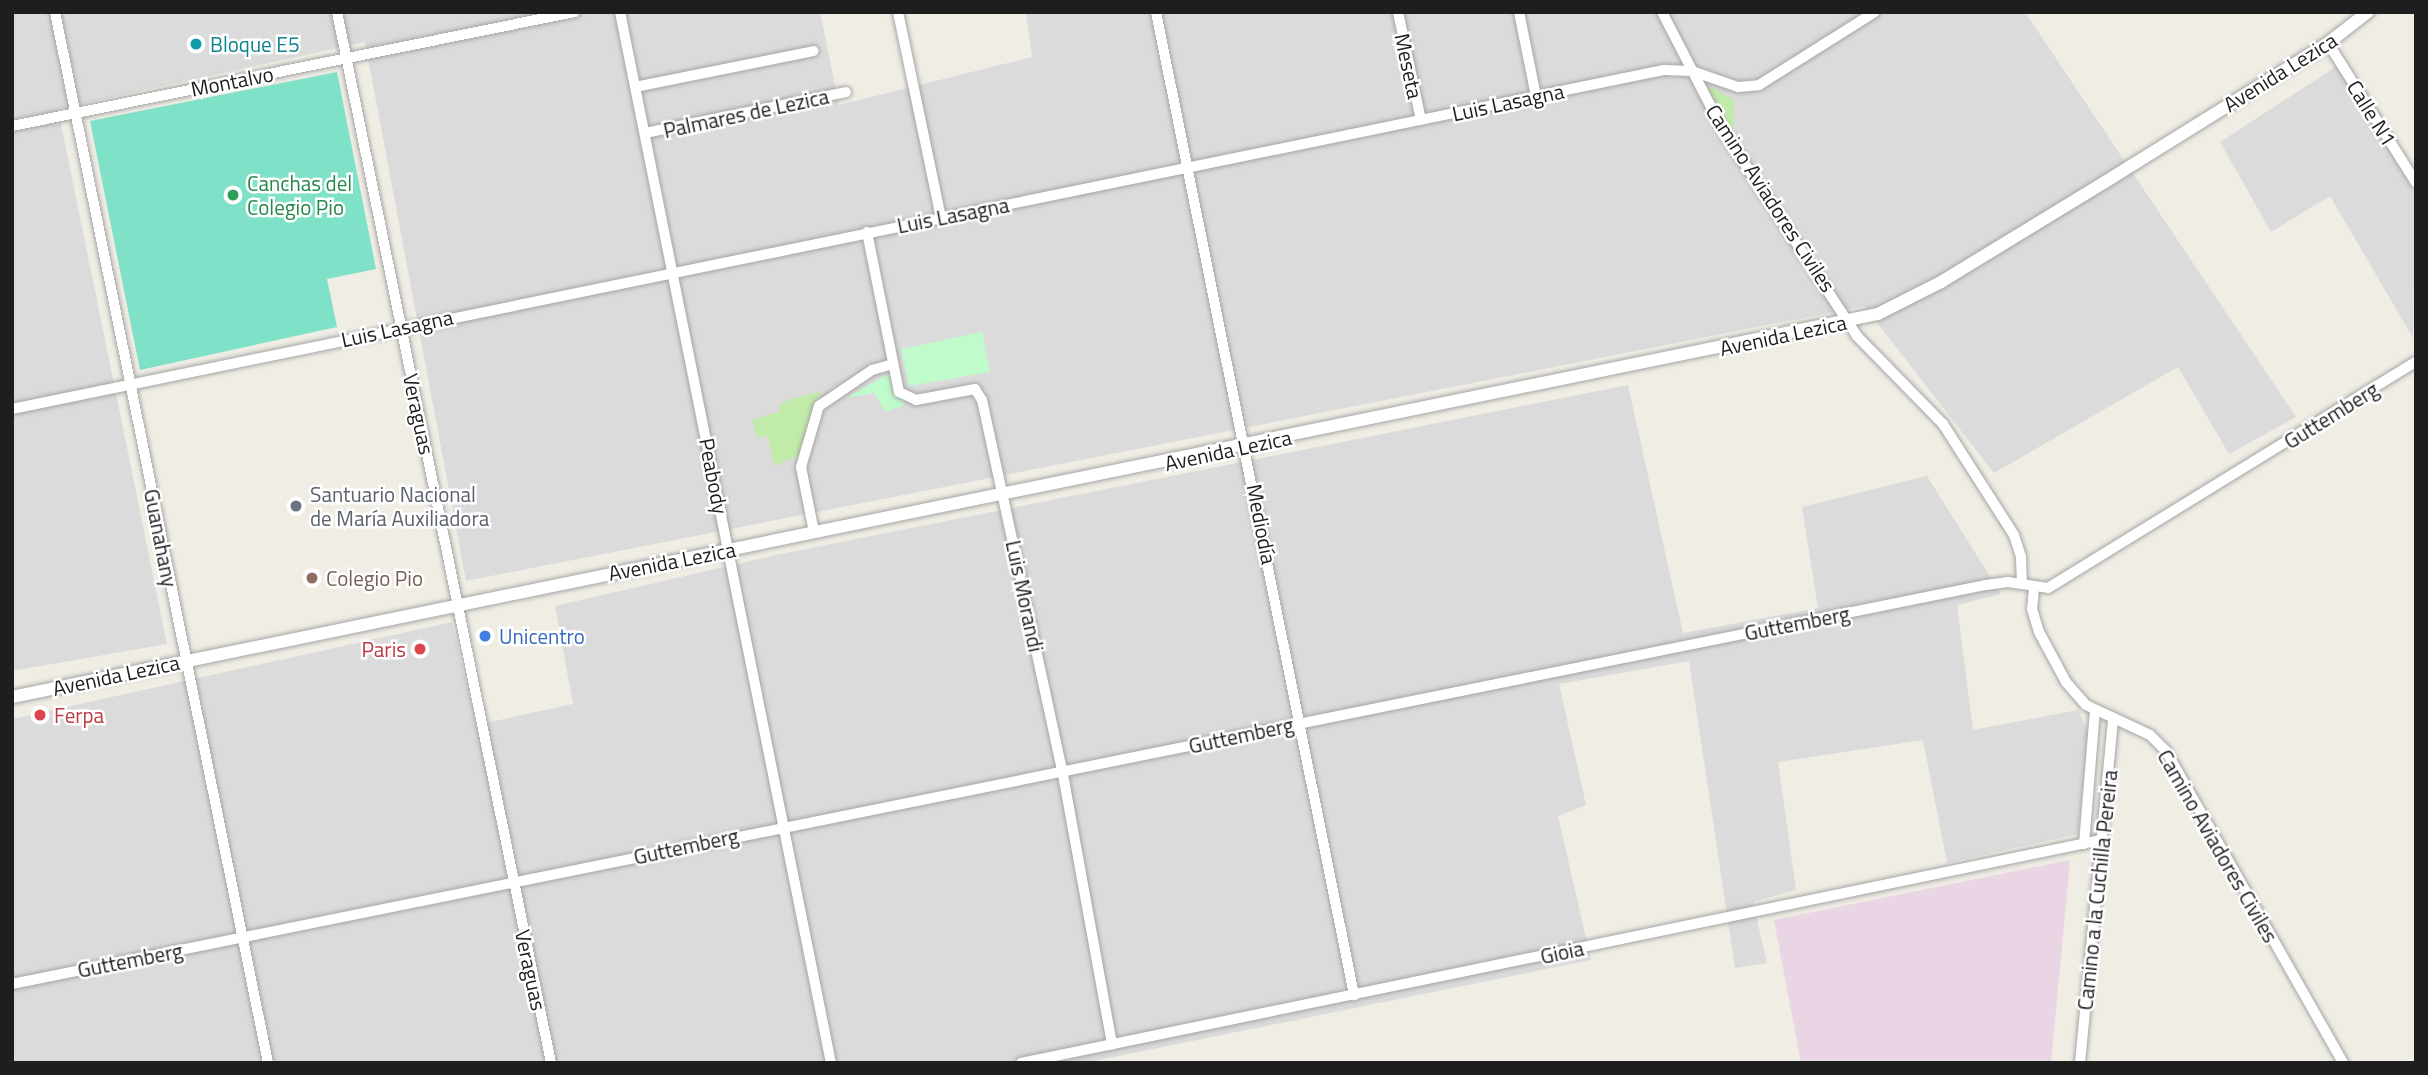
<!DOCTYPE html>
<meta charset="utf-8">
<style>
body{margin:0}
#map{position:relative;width:2428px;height:1075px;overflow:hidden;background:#efede4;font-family:"Titillium Web",sans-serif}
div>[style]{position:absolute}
.residential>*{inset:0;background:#dcdbdb}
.industrial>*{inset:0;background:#e9d5e3}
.grass>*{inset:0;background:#c1eba8}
.park>*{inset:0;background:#bffbcb}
.pitch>*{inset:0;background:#7fe1c7}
.roads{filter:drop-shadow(0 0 2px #a5a5a5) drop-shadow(0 0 2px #a5a5a5)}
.minor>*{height:10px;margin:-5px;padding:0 5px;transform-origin:5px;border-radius:5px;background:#fff}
.tertiary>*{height:12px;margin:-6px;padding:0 6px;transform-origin:6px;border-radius:6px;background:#fff}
.dots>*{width:19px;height:19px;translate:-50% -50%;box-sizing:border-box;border:4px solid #fff;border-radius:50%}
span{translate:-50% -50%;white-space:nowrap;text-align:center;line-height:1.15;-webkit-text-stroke:5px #fff;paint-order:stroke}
.culture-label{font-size:21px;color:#0d838f}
.left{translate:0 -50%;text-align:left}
.street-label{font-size:21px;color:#1e1e1e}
.leisure-label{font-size:21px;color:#27864d}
.worship-label{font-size:21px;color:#5b616d}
.education-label{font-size:21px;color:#785e54}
.shop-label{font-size:21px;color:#366cbe}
.health-label{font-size:21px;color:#be3a42}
.right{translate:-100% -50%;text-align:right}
.frame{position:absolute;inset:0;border:14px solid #1e1e1e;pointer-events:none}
</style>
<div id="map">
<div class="residential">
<i style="clip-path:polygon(12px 12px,820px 12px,839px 105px,1032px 57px,1026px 12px,2025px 12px,2296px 417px,2229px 454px,2178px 367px,1994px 473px,1864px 306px,466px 581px,365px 42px,58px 109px,167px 644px,12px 671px)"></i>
<i style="clip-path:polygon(2337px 66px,2416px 195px,2413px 338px,2330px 196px,2271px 232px,2220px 142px)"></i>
<i style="clip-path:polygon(1628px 385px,1683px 633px,1818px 608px,1802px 507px,1927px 476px,2001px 594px,1957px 605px,1973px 730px,2078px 710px,2088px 732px,2078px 834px,1947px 863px,1923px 740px,1778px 762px,1796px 890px,1753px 902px,1767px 963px,1735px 968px,1689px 661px,1559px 684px,1586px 805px,1558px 816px,1591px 960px,1084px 1063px,12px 1063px,12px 719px,452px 622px,476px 725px,573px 704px,555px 606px,776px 555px)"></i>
</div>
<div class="industrial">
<i style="clip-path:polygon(2070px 860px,2051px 1063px,1801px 1063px,1774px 920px)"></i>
</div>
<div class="grass">
<i style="clip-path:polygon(1706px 84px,1734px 100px,1733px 133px,1730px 131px)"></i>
<i style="clip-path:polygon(821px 391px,798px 456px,774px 466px,768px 436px,757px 437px,752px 420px,779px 412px,780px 404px,792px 399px)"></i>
</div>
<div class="park">
<i style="clip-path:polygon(982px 332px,990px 372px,909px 386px,901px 349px)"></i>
<i style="clip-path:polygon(891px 372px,905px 405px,885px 412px,874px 393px,846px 398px)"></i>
</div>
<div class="pitch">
<i style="clip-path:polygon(337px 72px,376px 269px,327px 279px,337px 327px,140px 370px,90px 121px)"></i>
</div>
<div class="roads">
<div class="minor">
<i style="left:55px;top:12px;width:1072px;rotate:78.54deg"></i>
<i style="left:337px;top:12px;width:1073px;rotate:78.49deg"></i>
<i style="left:620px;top:12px;width:1072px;rotate:78.65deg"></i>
<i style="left:898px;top:12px;width:210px;rotate:78.2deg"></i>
<i style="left:1156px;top:12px;width:1003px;rotate:78.61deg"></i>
<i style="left:1398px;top:12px;width:110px;rotate:78deg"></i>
<i style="left:1519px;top:12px;width:86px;rotate:78.6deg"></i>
<i style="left:1662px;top:12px;width:135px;rotate:62.7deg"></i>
<i style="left:1724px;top:132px;width:244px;rotate:56.9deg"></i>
<i style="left:1857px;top:336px;width:123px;rotate:45.7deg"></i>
<i style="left:1943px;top:424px;width:132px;rotate:57.4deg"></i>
<i style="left:2014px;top:535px;width:23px;rotate:72deg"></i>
<i style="left:2021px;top:557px;width:27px;rotate:88deg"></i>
<i style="left:2328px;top:43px;width:165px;rotate:57.8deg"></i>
<i style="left:635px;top:87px;width:182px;rotate:-11.4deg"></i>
<i style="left:12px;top:126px;width:574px;rotate:-11.45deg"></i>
<i style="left:645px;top:133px;width:205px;rotate:-11.5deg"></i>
<i style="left:867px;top:232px;width:163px;rotate:78.7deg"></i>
<i style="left:899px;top:392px;width:19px;rotate:25deg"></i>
<i style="left:916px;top:400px;width:60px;rotate:-10.6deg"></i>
<i style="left:975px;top:389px;width:13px;rotate:58deg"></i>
<i style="left:982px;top:400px;width:378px;rotate:77.8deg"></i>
<i style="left:1062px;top:769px;width:280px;rotate:79.7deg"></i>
<i style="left:12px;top:409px;width:1686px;rotate:-11.6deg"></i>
<i style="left:1664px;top:70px;width:28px;rotate:2deg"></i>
<i style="left:1692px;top:71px;width:49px;rotate:19.2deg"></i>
<i style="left:1738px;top:87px;width:21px;rotate:-5deg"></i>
<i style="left:1759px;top:85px;width:137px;rotate:-32.2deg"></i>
<i style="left:814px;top:532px;width:66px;rotate:-101.3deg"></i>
<i style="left:801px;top:467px;width:64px;rotate:-73.6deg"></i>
<i style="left:819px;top:406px;width:64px;rotate:-34.2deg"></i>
<i style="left:872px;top:370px;width:22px;rotate:-16deg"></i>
<i style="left:2034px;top:588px;width:21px;rotate:95deg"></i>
<i style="left:2032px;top:609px;width:24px;rotate:73deg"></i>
<i style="left:2039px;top:632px;width:57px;rotate:61.6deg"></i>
<i style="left:2066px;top:682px;width:30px;rotate:49deg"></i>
<i style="left:2086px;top:705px;width:71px;rotate:25.1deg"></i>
<i style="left:2150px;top:735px;width:23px;rotate:45deg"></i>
<i style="left:2166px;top:751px;width:359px;rotate:60.4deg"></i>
<i style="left:2084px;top:844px;width:134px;rotate:-85.3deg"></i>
<i style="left:12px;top:984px;width:2014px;rotate:-11.43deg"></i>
<i style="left:1986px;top:585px;width:22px;rotate:-8deg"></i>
<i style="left:2008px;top:582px;width:40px;rotate:8.5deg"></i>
<i style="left:2048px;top:588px;width:432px;rotate:-31.6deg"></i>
<i style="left:1021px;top:1063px;width:1103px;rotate:-11.67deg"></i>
<i style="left:2080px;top:1063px;width:347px;rotate:-84.5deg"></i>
</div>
<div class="tertiary">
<i style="left:12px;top:697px;width:1905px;rotate:-11.6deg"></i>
<i style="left:1878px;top:314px;width:71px;rotate:-26.9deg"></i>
<i style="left:1941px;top:282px;width:192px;rotate:-31.4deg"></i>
<i style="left:2105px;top:182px;width:263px;rotate:-31.9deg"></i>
<i style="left:2328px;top:43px;width:51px;rotate:-37.8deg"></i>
</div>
</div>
<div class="dots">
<i style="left:196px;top:44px;background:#0f9aa8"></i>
<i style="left:233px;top:195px;background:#2e9e5b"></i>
<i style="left:296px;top:506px;background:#6b7280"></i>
<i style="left:312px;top:578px;background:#8d6e63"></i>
<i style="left:485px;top:636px;background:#3f7fe0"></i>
<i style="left:420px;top:649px;background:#e0444e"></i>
<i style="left:40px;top:715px;background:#e0444e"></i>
</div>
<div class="culture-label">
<span class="left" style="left:210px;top:44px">Bloque E5</span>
</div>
<div class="street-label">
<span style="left:1409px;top:66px;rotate:78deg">Meseta</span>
<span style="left:2280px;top:72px;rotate:-32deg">Avenida Lezica</span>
<span style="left:232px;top:81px;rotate:-11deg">Montalvo</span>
<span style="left:1508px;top:102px;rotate:-12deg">Luis Lasagna</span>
<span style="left:746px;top:113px;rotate:-12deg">Palmares de Lezica</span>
<span style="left:2372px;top:113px;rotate:58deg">Calle N1</span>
<span style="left:1771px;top:198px;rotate:57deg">Camino Aviadores Civiles</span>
<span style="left:953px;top:215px;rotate:-11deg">Luis Lasagna</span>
<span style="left:397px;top:328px;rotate:-12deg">Luis Lasagna</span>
<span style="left:1783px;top:335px;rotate:-12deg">Avenida Lezica</span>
<span style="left:419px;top:414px;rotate:78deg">Veraguas</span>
<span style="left:2331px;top:415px;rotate:-32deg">Guttemberg</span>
<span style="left:1228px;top:450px;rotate:-12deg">Avenida Lezica</span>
<span style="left:714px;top:476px;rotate:79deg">Peabody</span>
<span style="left:1262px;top:524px;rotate:79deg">Mediodía</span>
<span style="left:161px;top:538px;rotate:79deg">Guanahany</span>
<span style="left:672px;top:561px;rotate:-11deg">Avenida Lezica</span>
<span style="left:1025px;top:596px;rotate:78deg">Luis Morandi</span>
<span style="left:1797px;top:623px;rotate:-11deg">Guttemberg</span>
<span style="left:116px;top:675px;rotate:-12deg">Avenida Lezica</span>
<span style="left:1241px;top:735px;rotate:-12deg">Guttemberg</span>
<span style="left:686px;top:846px;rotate:-12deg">Guttemberg</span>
<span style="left:2218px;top:846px;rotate:60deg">Camino Aviadores Civiles</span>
<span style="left:2097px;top:890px;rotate:-84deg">Camino a la Cuchilla Pereira</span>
<span style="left:1562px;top:952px;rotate:-12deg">Gioia</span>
<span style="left:130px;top:960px;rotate:-11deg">Guttemberg</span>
<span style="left:531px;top:970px;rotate:78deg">Veraguas</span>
</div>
<div class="leisure-label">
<span class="left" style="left:247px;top:195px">Canchas del<br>Colegio Pio</span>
</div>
<div class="worship-label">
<span class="left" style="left:310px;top:506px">Santuario Nacional<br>de María Auxiliadora</span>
</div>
<div class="education-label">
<span class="left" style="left:326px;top:578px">Colegio Pio</span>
</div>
<div class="shop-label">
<span class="left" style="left:499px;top:636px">Unicentro</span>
</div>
<div class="health-label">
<span class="right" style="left:406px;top:649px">Paris</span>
<span class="left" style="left:54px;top:715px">Ferpa</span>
</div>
<div class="frame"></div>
</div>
